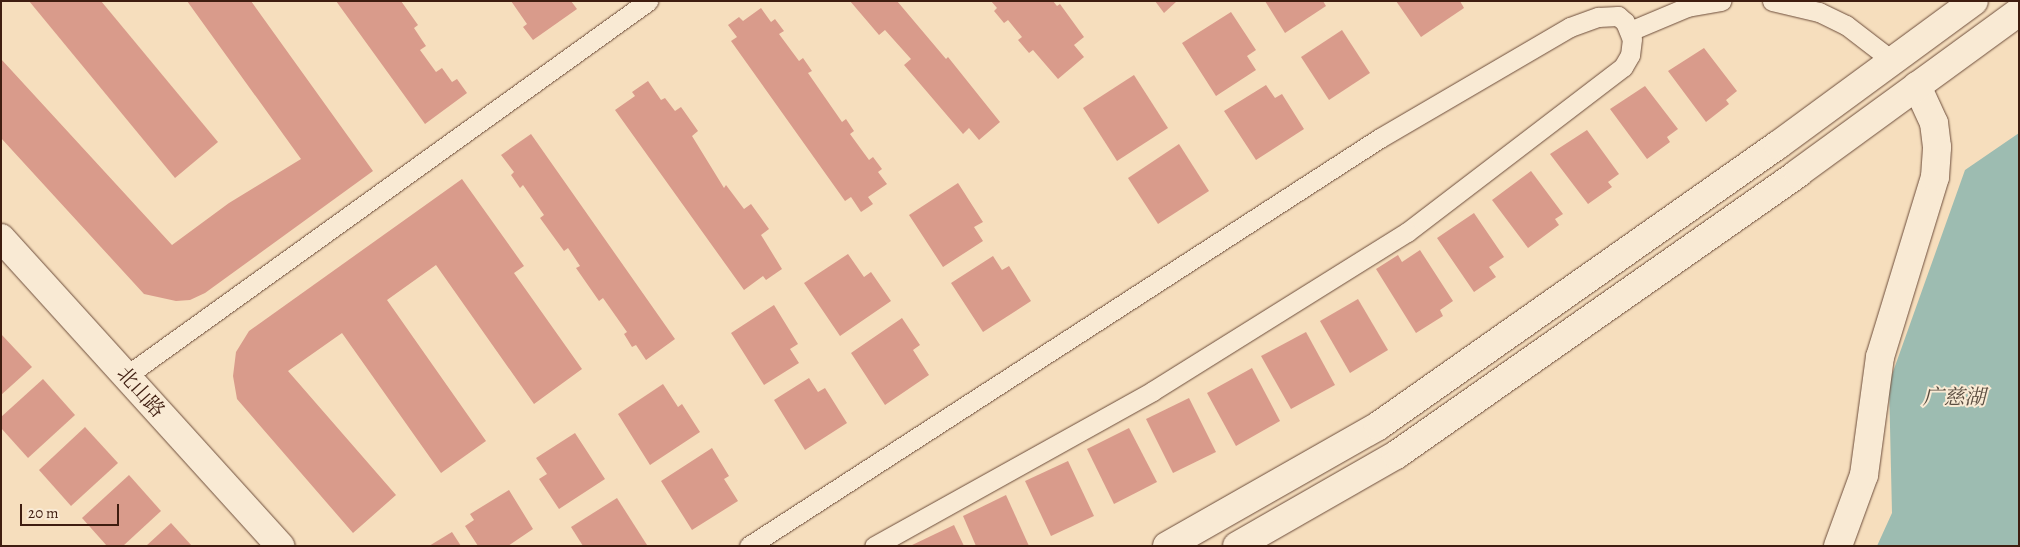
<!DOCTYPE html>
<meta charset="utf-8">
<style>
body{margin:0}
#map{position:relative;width:2020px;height:547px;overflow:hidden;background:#f6debd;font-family:Alegreya,"Noto Serif SC",serif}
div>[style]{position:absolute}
.water>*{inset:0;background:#9dbcb1}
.building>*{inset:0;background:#d99b8b}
.roads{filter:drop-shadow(0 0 1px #6d4d3b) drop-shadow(0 0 1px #6d4d3b)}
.lane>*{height:19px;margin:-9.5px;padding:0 9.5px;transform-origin:9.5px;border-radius:9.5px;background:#f9ead4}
.street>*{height:28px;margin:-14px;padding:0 14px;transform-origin:14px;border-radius:14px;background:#f9ead4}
.secondary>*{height:28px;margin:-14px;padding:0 14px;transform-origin:14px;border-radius:14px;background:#f9ead4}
span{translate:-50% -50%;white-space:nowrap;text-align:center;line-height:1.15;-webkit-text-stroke:4px #f9ead4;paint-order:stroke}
.street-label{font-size:20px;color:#3f1d10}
.water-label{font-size:21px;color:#5b4d40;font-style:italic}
.frame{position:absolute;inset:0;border:2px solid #3f1d10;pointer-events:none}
.scale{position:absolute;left:20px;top:504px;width:99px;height:22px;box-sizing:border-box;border:2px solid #3f1d10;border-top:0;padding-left:6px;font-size:15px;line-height:18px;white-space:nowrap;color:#3f1d10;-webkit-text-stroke:4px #f9ead4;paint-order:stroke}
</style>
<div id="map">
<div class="water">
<i style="clip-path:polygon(2019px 133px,2019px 546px,1877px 546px,1892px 513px,1889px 383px,1965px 170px)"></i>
</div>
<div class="building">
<i style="clip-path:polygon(29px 1px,101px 1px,218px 142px,175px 178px)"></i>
<i style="clip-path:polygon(187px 1px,251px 1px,373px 171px,205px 293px,190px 300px,176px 301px,144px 294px,1px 138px,1px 59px,172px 245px,229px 203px,301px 159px)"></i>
<i style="clip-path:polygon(336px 1px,401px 1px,418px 25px,414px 28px,426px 46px,420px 50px,436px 72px,442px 68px,452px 82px,457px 79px,467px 93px,425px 124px)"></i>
<i style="clip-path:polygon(511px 1px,571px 1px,577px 9px,533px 40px,523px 27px,527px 24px)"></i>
<i style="clip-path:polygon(850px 1px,897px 1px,946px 59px,948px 57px,1000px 122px,979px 140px,969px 128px,963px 134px,904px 65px,911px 59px,885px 30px,879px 35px)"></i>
<i style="clip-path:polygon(991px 1px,1053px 1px,1057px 6px,1060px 4px,1084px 37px,1074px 45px,1084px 57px,1058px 79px,1033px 50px,1029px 53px,1018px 40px,1022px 37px,1008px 20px,1004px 23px,994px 11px,997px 8px)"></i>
<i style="clip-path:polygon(1155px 1px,1177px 1px,1164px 13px)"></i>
<i style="clip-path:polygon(1265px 1px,1323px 1px,1326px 6px,1285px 33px)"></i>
<i style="clip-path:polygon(1396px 1px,1460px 1px,1464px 8px,1421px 37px)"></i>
<i style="clip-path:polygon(761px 8px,771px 22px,775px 19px,784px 31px,779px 34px,799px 61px,803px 58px,812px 71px,808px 73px,842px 122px,846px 119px,854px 131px,850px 134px,869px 160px,873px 157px,882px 169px,878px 172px,887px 184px,868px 197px,873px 204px,861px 212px,851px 197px,845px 201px,731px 41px,737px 37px,728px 25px,739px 17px,743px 21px)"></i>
<i style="clip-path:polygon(1231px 12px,1256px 50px,1247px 56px,1256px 70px,1216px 96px,1182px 43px)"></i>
<i style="clip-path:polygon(1342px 30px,1370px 73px,1329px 100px,1301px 57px)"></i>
<i style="clip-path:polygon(1704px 48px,1737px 91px,1726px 100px,1729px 104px,1706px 122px,1668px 71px)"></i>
<i style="clip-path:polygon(1134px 75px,1168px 128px,1117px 161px,1083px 108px)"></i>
<i style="clip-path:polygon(648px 81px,661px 100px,665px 98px,675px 111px,681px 107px,698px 131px,692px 136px,724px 188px,726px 185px,744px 209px,751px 204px,769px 229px,761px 235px,782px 269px,766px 280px,763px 276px,744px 290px,615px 110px,635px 96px,632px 92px)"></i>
<i style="clip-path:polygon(1266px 85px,1275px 98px,1282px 94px,1304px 129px,1256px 160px,1224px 111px)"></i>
<i style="clip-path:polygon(1645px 86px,1678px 129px,1667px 137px,1670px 142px,1647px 159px,1610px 109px)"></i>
<i style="clip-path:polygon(1587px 130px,1619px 174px,1608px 182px,1612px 187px,1588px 204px,1550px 154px)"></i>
<i style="clip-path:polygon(531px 134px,675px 339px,646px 360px,636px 345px,632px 347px,624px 334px,627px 332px,603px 298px,599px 301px,576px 268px,580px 266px,568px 248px,564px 251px,540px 218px,544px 215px,523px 185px,520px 188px,511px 175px,514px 172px,501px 155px)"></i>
<i style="clip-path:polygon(1179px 144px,1209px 191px,1158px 224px,1128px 178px)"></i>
<i style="clip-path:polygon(1531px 171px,1563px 214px,1555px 219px,1559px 225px,1528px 248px,1492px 200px)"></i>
<i style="clip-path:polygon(462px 179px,524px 266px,514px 273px,582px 369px,534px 404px,436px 265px,387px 300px,486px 441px,441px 473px,342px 333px,288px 371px,396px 495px,353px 533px,237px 399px,233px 376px,236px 352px,249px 331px)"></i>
<i style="clip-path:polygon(958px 183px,983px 222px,974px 227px,983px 241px,943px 267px,909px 215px)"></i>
<i style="clip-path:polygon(1474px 213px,1504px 257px,1489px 267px,1496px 277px,1474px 292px,1437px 238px)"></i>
<i style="clip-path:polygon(1420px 250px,1453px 301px,1440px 310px,1443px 316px,1416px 333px,1376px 269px,1398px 255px,1402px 262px)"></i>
<i style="clip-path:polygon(848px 254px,864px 277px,871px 272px,891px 301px,840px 336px,804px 283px)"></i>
<i style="clip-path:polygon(993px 256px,1002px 270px,1009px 266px,1031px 301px,983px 332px,951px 283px)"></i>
<i style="clip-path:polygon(1358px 299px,1388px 350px,1350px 373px,1320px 321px)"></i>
<i style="clip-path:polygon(774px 305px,798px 344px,790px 349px,799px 363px,764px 385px,731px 333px)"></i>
<i style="clip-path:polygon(902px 318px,920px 345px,913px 350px,929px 375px,885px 405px,851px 353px)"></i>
<i style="clip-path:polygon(1306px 332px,1335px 385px,1291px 409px,1261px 356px)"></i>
<i style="clip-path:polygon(1px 334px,32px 367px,1px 395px)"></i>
<i style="clip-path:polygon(1252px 368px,1280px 421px,1236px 446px,1207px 393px)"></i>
<i style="clip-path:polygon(809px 378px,818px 392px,825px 388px,847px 423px,805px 450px,774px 400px)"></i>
<i style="clip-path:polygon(43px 379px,75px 415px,28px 458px,1px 428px,1px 417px)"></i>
<i style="clip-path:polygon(663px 384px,678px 407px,682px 404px,700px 432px,650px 465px,618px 414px)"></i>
<i style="clip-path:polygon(1189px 398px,1216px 452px,1173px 473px,1146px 419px)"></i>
<i style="clip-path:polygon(85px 427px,118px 463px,71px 506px,39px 470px)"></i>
<i style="clip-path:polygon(1129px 428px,1157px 482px,1114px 504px,1087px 449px)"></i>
<i style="clip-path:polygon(575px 433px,605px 479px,559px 509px,539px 479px,547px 474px,536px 458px)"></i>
<i style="clip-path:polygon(712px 448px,729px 476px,724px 479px,738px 501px,692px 530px,661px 481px)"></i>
<i style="clip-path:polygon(1068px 461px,1094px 516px,1051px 536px,1025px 481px)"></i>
<i style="clip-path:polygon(129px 475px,161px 511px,123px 546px,107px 546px,82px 518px)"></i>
<i style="clip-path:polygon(509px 490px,533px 529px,508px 546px,478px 546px,465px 526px,474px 520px,470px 514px)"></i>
<i style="clip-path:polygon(1006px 495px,1029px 546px,976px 546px,963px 516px)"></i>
<i style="clip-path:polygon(617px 498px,647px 545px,583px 546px,571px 527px)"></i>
<i style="clip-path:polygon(171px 523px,192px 546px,146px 546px)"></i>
<i style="clip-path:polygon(954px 525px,964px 546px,910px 546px)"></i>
<i style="clip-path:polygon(452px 532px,461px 546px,429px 546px)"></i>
</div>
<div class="roads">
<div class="lane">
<i style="left:1772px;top:1px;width:48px;rotate:13.2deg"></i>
<i style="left:1819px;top:12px;width:30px;rotate:26deg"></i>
<i style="left:1846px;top:25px;width:59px;rotate:37.5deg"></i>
<i style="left:1630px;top:31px;width:62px;rotate:-22.8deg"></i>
<i style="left:1687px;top:7px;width:35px;rotate:-10deg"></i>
<i style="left:126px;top:376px;width:643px;rotate:-35.69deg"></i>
<i style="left:749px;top:546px;width:751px;rotate:-32.89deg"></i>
<i style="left:1380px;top:138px;width:220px;rotate:-30.3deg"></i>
<i style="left:1570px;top:27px;width:30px;rotate:-20deg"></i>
<i style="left:1598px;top:17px;width:20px;rotate:-3deg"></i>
<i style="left:1618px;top:16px;width:9px;rotate:41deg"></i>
<i style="left:1625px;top:22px;width:18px;rotate:68deg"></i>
<i style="left:1632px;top:39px;width:16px;rotate:97deg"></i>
<i style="left:1630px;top:55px;width:14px;rotate:120deg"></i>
<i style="left:1623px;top:67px;width:272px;rotate:142.6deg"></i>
<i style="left:1407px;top:232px;width:300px;rotate:148deg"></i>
<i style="left:1153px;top:391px;width:319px;rotate:150.9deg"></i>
</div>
<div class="street">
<i style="left:1838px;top:546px;width:76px;rotate:-69.9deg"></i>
<i style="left:1864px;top:475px;width:119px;rotate:-82.3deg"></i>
<i style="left:1880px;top:357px;width:188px;rotate:-73deg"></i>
<i style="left:1935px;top:177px;width:30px;rotate:-86deg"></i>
<i style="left:1937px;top:147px;width:24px;rotate:-97deg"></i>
<i style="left:1934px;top:123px;width:41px;rotate:-114.7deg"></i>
</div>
<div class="secondary">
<i style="left:1px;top:238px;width:416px;rotate:47.8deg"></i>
<i style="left:1167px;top:546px;width:243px;rotate:-29.6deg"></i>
<i style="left:1378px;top:426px;width:489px;rotate:-35.1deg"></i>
<i style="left:1778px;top:145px;width:243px;rotate:-36.3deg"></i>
<i style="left:1237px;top:546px;width:183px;rotate:-29.8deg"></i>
<i style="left:1396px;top:455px;width:491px;rotate:-35deg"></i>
<i style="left:1798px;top:173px;width:273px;rotate:-36.1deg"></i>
</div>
</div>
<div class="street-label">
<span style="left:141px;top:392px;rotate:48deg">北山路</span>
</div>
<div class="water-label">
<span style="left:1954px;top:397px">广慈湖</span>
</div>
<div class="frame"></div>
<div class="scale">20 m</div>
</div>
